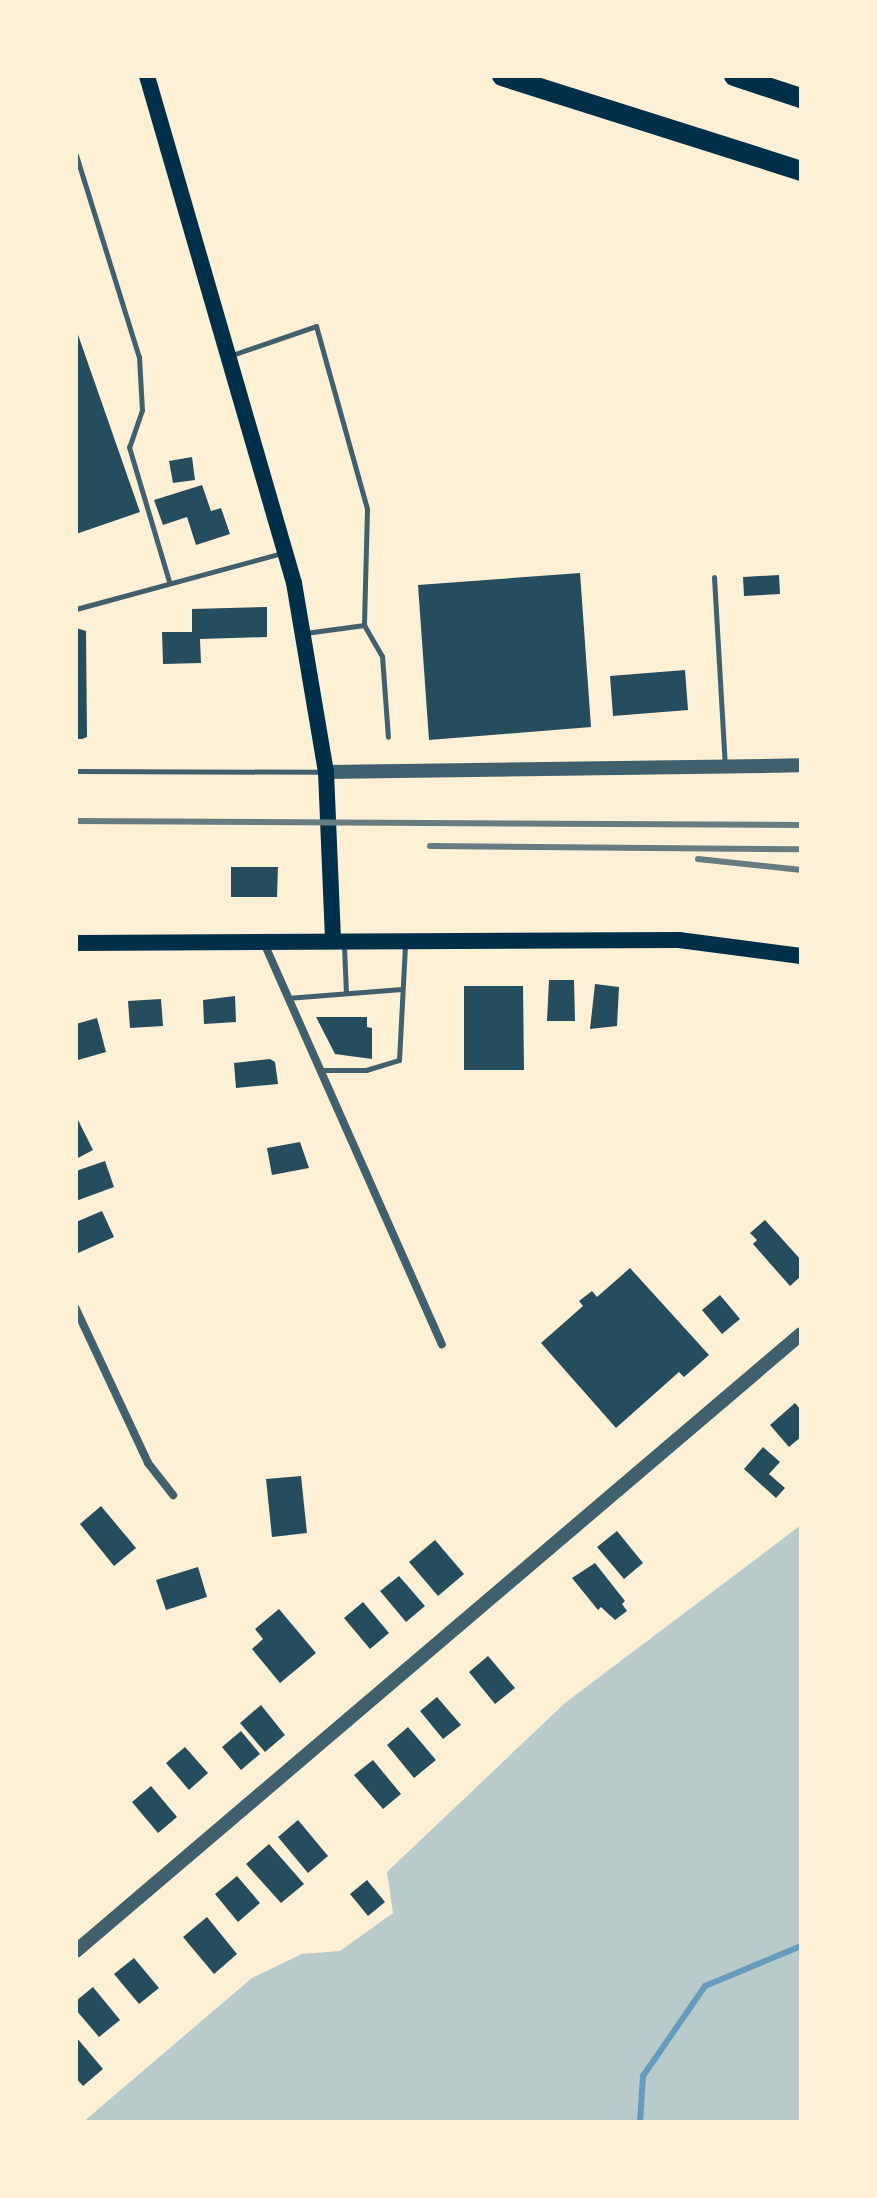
<!DOCTYPE html>
<style>
body{margin:0}
#map{position:relative;width:877px;height:2198px;overflow:hidden;background:#fdf0d5;font-family:"DejaVu Sans",sans-serif}
div>[style]{position:absolute}
.green>*{inset:0;background:#b9caca}
.stream>*{height:6px;margin:-3px;padding:0 3px;transform-origin:3px;border-radius:3px;background:#669bbc}
.building>*{inset:0;background:#264d5e}
.service>*{height:5px;margin:-2.5px;padding:0 2.5px;transform-origin:2.5px;border-radius:2.5px;background:#3f606c}
.minor>*{height:8px;margin:-4px;padding:0 4px;transform-origin:4px;border-radius:4px;background:#3f606c}
.tertiary>*{height:14px;margin:-7px;padding:0 7px;transform-origin:7px;border-radius:7px;background:#3f606c}
.secondary>*{height:16px;margin:-8px;padding:0 8px;transform-origin:8px;border-radius:8px;background:#003049}
.motorway>*{height:20px;margin:-10px;padding:0 10px;transform-origin:10px;border-radius:10px;background:#003049}
.rail>*{height:6px;margin:-3px;padding:0 3px;transform-origin:3px;border-radius:3px;background:#657d81}
span{translate:-50% -50%;white-space:nowrap;text-align:center;line-height:1.15;-webkit-text-stroke:7px #fdf0d5;paint-order:stroke}
.frame{position:absolute;inset:0;border:78px solid #fdf0d5;pointer-events:none}
</style>
<div id="map">
<div class="green">
<i style="clip-path:polygon(801px 1525px,801px 2122px,83px 2122px,252px 1978px,302px 1954px,340px 1951px,393px 1913px,387px 1872px,565px 1703px)"></i>
</div>
<div class="stream">
<i style="left:640px;top:2122px;width:46px;rotate:-86.3deg"></i>
<i style="left:643px;top:2076px;width:109px;rotate:-55.4deg"></i>
<i style="left:705px;top:1986px;width:104px;rotate:-22.6deg"></i>
</div>
<div class="building">
<i style="clip-path:polygon(76px 329px,140px 512px,76px 534px)"></i>
<i style="clip-path:polygon(192px 457px,195px 480px,173px 483px,169px 461px)"></i>
<i style="clip-path:polygon(202px 485px,211px 511px,221px 508px,230px 534px,196px 545px,187px 517px,163px 525px,154px 500px)"></i>
<i style="clip-path:polygon(580px 573px,591px 727px,429px 740px,418px 585px)"></i>
<i style="clip-path:polygon(779px 575px,780px 594px,744px 596px,743px 577px)"></i>
<i style="clip-path:polygon(267px 607px,267px 637px,200px 639px,201px 663px,163px 664px,162px 632px,192px 632px,192px 609px)"></i>
<i style="clip-path:polygon(76px 628px,86px 631px,87px 737px,82px 739px,76px 739px)"></i>
<i style="clip-path:polygon(685px 670px,688px 710px,613px 716px,610px 676px)"></i>
<i style="clip-path:polygon(231px 867px,278px 867px,277px 897px,231px 897px)"></i>
<i style="clip-path:polygon(549px 980px,574px 980px,575px 1021px,547px 1021px)"></i>
<i style="clip-path:polygon(595px 984px,619px 987px,617px 1026px,590px 1029px)"></i>
<i style="clip-path:polygon(464px 986px,523px 986px,524px 1070px,464px 1070px)"></i>
<i style="clip-path:polygon(235px 996px,236px 1022px,204px 1024px,203px 1000px)"></i>
<i style="clip-path:polygon(161px 999px,163px 1026px,130px 1028px,128px 1001px)"></i>
<i style="clip-path:polygon(316px 1017px,367px 1017px,367px 1027px,372px 1028px,372px 1059px,335px 1054px)"></i>
<i style="clip-path:polygon(97px 1018px,106px 1052px,78px 1060px,76px 1024px)"></i>
<i style="clip-path:polygon(270px 1059px,275px 1062px,278px 1084px,236px 1088px,234px 1063px)"></i>
<i style="clip-path:polygon(76px 1116px,93px 1150px,76px 1159px)"></i>
<i style="clip-path:polygon(300px 1142px,309px 1168px,272px 1175px,267px 1148px)"></i>
<i style="clip-path:polygon(105px 1161px,114px 1187px,76px 1201px,76px 1171px)"></i>
<i style="clip-path:polygon(102px 1211px,114px 1237px,78px 1253px,76px 1222px)"></i>
<i style="clip-path:polygon(765px 1220px,801px 1260px,801px 1276px,790px 1286px,753px 1244px,757px 1240px,750px 1233px)"></i>
<i style="clip-path:polygon(630px 1268px,709px 1355px,684px 1377px,679px 1372px,616px 1428px,541px 1343px,583px 1306px,579px 1301px,592px 1291px,597px 1297px)"></i>
<i style="clip-path:polygon(720px 1295px,740px 1319px,722px 1334px,702px 1310px)"></i>
<i style="clip-path:polygon(795px 1403px,801px 1410px,801px 1437px,789px 1447px,770px 1425px)"></i>
<i style="clip-path:polygon(763px 1447px,780px 1462px,769px 1474px,785px 1488px,776px 1498px,744px 1469px)"></i>
<i style="clip-path:polygon(301px 1476px,307px 1533px,272px 1537px,266px 1479px)"></i>
<i style="clip-path:polygon(101px 1506px,136px 1548px,114px 1566px,80px 1524px)"></i>
<i style="clip-path:polygon(617px 1531px,643px 1563px,624px 1579px,597px 1547px)"></i>
<i style="clip-path:polygon(435px 1540px,464px 1574px,438px 1596px,409px 1562px)"></i>
<i style="clip-path:polygon(595px 1563px,625px 1601px,622px 1604px,627px 1611px,615px 1620px,601px 1607px,598px 1610px,572px 1578px)"></i>
<i style="clip-path:polygon(198px 1567px,207px 1597px,166px 1610px,156px 1580px)"></i>
<i style="clip-path:polygon(399px 1576px,425px 1606px,406px 1622px,380px 1591px)"></i>
<i style="clip-path:polygon(363px 1602px,389px 1633px,370px 1649px,344px 1618px)"></i>
<i style="clip-path:polygon(279px 1609px,316px 1653px,280px 1683px,252px 1649px,263px 1639px,255px 1629px)"></i>
<i style="clip-path:polygon(488px 1656px,515px 1688px,495px 1704px,469px 1672px)"></i>
<i style="clip-path:polygon(437px 1697px,461px 1725px,443px 1739px,420px 1711px)"></i>
<i style="clip-path:polygon(261px 1705px,285px 1735px,265px 1752px,240px 1723px)"></i>
<i style="clip-path:polygon(408px 1727px,436px 1760px,414px 1778px,387px 1745px)"></i>
<i style="clip-path:polygon(241px 1731px,260px 1754px,241px 1770px,222px 1747px)"></i>
<i style="clip-path:polygon(185px 1747px,208px 1773px,189px 1790px,166px 1763px)"></i>
<i style="clip-path:polygon(373px 1760px,401px 1794px,383px 1809px,354px 1775px)"></i>
<i style="clip-path:polygon(151px 1786px,177px 1817px,158px 1833px,132px 1802px)"></i>
<i style="clip-path:polygon(298px 1820px,328px 1856px,308px 1873px,278px 1837px)"></i>
<i style="clip-path:polygon(269px 1844px,304px 1884px,281px 1903px,246px 1864px)"></i>
<i style="clip-path:polygon(237px 1876px,260px 1903px,238px 1922px,215px 1894px)"></i>
<i style="clip-path:polygon(367px 1880px,385px 1902px,368px 1916px,350px 1894px)"></i>
<i style="clip-path:polygon(207px 1917px,237px 1954px,214px 1974px,183px 1937px)"></i>
<i style="clip-path:polygon(134px 1958px,159px 1988px,139px 2004px,114px 1974px)"></i>
<i style="clip-path:polygon(93px 1987px,120px 2020px,99px 2037px,76px 2010px,76px 2001px)"></i>
<i style="clip-path:polygon(76px 2037px,103px 2069px,83px 2086px,76px 2078px)"></i>
</div>
<div class="service">
<i style="left:76px;top:155px;width:212px;rotate:72.7deg"></i>
<i style="left:139px;top:357px;width:53px;rotate:86.8deg"></i>
<i style="left:142px;top:410px;width:39px;rotate:109deg"></i>
<i style="left:129px;top:447px;width:140px;rotate:73.4deg"></i>
<i style="left:229px;top:356px;width:92px;rotate:-19deg"></i>
<i style="left:316px;top:326px;width:190px;rotate:74.4deg"></i>
<i style="left:367px;top:509px;width:116px;rotate:91.5deg"></i>
<i style="left:364px;top:625px;width:36px;rotate:60deg"></i>
<i style="left:382px;top:656px;width:81px;rotate:85.8deg"></i>
<i style="left:714px;top:577px;width:188px;rotate:86.7deg"></i>
<i style="left:76px;top:609px;width:213px;rotate:-15.2deg"></i>
<i style="left:305px;top:633px;width:60px;rotate:-7.7deg"></i>
<i style="left:76px;top:771px;width:245px;rotate:0.2deg"></i>
<i style="left:344px;top:946px;width:47px;rotate:87.6deg"></i>
<i style="left:287px;top:998px;width:115px;rotate:-4.5deg"></i>
<i style="left:322px;top:1070px;width:44px"></i>
<i style="left:366px;top:1070px;width:34px;rotate:-17deg"></i>
<i style="left:399px;top:1060px;width:116px;rotate:-87deg"></i>
</div>
<div class="minor">
<i style="left:264px;top:943px;width:439px;rotate:66.1deg"></i>
<i style="left:76px;top:1309px;width:170px;rotate:64.9deg"></i>
<i style="left:148px;top:1463px;width:41px;rotate:52deg"></i>
</div>
<div class="tertiary">
<i style="left:326px;top:772px;width:475px;rotate:-0.8deg"></i>
<i style="left:76px;top:1951px;width:952px;rotate:-40.4deg"></i>
</div>
<div class="secondary">
<i style="left:147px;top:76px;width:528px;rotate:73.83deg"></i>
<i style="left:294px;top:583px;width:192px;rotate:80.4deg"></i>
<i style="left:326px;top:772px;width:168px;rotate:87.6deg"></i>
<i style="left:76px;top:943px;width:603px;rotate:-0.29deg"></i>
<i style="left:679px;top:940px;width:123px;rotate:7.5deg"></i>
</div>
<div class="motorway">
<i style="left:502px;top:76px;width:314px;rotate:17.6deg"></i>
<i style="left:734px;top:76px;width:71px;rotate:18.2deg"></i>
</div>
<div class="rail">
<i style="left:76px;top:821px;width:725px;rotate:0.32deg"></i>
<i style="left:430px;top:846px;width:371px;rotate:0.5deg"></i>
<i style="left:698px;top:859px;width:104px;rotate:6.1deg"></i>
</div>
<div class="frame"></div>
</div>
